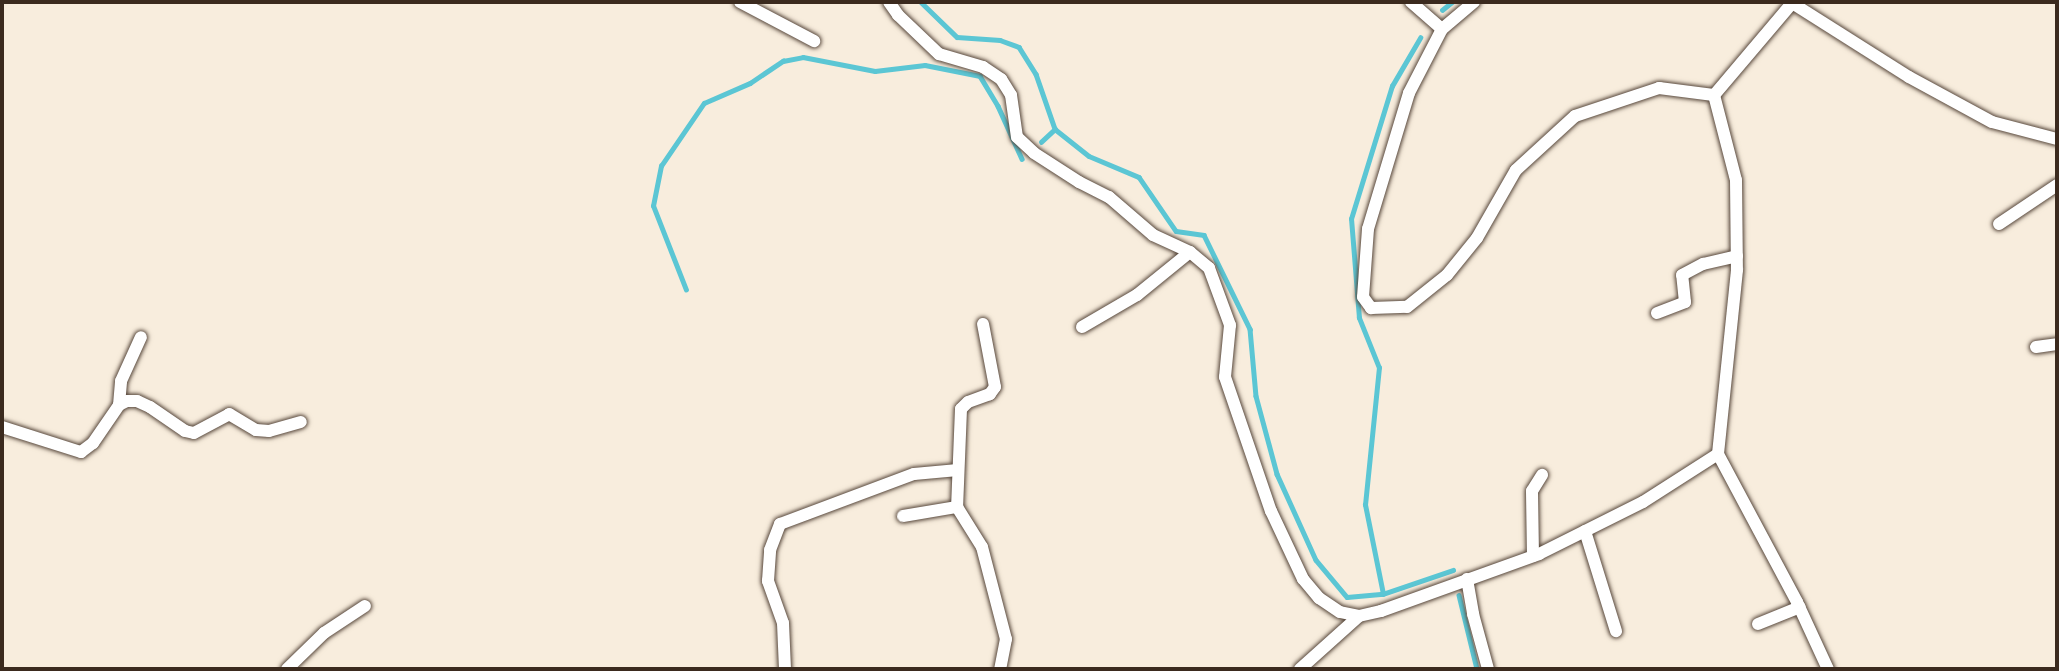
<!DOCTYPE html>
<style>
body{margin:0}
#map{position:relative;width:2059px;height:671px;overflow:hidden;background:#f8eddd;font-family:Alegreya,serif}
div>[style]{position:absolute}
.stream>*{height:4.5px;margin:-2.25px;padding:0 2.25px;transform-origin:2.25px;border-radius:2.25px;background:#5bc6d4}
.roads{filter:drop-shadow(0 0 2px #57473b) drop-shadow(0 0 2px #57473b)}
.street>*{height:12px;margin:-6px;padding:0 6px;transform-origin:6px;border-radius:6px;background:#fff}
span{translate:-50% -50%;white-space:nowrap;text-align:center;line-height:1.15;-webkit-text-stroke:5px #fff;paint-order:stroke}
.frame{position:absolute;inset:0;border:4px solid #3b2a1e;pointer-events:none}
</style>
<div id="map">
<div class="stream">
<i style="left:921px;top:2px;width:50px;rotate:44.2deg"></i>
<i style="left:957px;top:37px;width:43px;rotate:4deg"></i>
<i style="left:1000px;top:40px;width:20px;rotate:20deg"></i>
<i style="left:1019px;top:47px;width:32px;rotate:58deg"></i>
<i style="left:1036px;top:74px;width:58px;rotate:70.9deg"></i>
<i style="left:1055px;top:129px;width:43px;rotate:38.5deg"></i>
<i style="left:1089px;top:156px;width:54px;rotate:22.8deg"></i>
<i style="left:1139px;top:177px;width:65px;rotate:55.6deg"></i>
<i style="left:1176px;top:231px;width:28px;rotate:8deg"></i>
<i style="left:1204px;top:235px;width:105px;rotate:63.9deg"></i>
<i style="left:1250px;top:329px;width:67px;rotate:84.9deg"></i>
<i style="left:1256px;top:396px;width:81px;rotate:74.9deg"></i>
<i style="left:1277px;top:474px;width:94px;rotate:65.6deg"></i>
<i style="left:1316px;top:560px;width:48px;rotate:50deg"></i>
<i style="left:1347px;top:597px;width:36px;rotate:-5deg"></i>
<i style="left:1383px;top:594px;width:74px;rotate:-18.9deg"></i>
<i style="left:1442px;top:10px;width:13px;rotate:-39deg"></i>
<i style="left:1041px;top:142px;width:19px;rotate:-43deg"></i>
<i style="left:686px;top:290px;width:90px;rotate:-111.4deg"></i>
<i style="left:653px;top:206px;width:41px;rotate:-78.7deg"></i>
<i style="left:661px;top:166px;width:76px;rotate:-55.7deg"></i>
<i style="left:704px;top:103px;width:50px;rotate:-23.5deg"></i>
<i style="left:750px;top:83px;width:40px;rotate:-34deg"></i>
<i style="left:783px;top:61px;width:20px;rotate:-11deg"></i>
<i style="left:803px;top:57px;width:73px;rotate:11deg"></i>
<i style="left:875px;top:71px;width:50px;rotate:-6.8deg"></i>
<i style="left:925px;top:65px;width:56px;rotate:11.3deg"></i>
<i style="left:980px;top:76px;width:35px;rotate:59deg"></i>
<i style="left:998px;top:106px;width:58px;rotate:65.6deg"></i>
<i style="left:1383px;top:594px;width:91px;rotate:-101.4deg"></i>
<i style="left:1365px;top:505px;width:138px;rotate:-84.2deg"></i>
<i style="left:1379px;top:368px;width:54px;rotate:-111.8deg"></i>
<i style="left:1359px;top:318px;width:99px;rotate:-94.6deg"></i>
<i style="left:1351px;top:219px;width:139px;rotate:-72.9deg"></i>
<i style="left:1392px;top:86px;width:56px;rotate:-59.7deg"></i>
<i style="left:1459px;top:595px;width:76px;rotate:76.3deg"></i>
</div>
<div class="roads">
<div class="street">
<i style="left:740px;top:2px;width:84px;rotate:27.8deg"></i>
<i style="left:889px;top:2px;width:16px;rotate:55deg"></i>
<i style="left:898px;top:15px;width:57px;rotate:43.6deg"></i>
<i style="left:939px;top:54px;width:46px;rotate:16.5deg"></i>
<i style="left:983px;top:67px;width:22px;rotate:34deg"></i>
<i style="left:1001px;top:79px;width:19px;rotate:58deg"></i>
<i style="left:1011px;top:95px;width:42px;rotate:81.9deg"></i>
<i style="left:1017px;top:137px;width:23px;rotate:43deg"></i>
<i style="left:1034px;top:153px;width:54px;rotate:32.8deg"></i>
<i style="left:1079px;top:182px;width:34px;rotate:27deg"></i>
<i style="left:1109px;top:197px;width:58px;rotate:40.8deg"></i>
<i style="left:1153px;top:235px;width:41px;rotate:24.7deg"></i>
<i style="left:1190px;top:252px;width:25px;rotate:40deg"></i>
<i style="left:1209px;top:268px;width:61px;rotate:69.8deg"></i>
<i style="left:1230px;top:325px;width:52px;rotate:95.5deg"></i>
<i style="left:1225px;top:377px;width:142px;rotate:71.1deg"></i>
<i style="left:1271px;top:511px;width:75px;rotate:64.8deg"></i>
<i style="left:1303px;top:579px;width:25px;rotate:50deg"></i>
<i style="left:1319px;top:598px;width:25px;rotate:34deg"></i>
<i style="left:1340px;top:612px;width:19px;rotate:12deg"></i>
<i style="left:1359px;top:616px;width:23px;rotate:-13deg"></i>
<i style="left:1381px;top:611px;width:168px;rotate:-19.8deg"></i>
<i style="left:1539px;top:554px;width:116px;rotate:-26.6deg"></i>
<i style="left:1643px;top:502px;width:89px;rotate:-32.6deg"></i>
<i style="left:1411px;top:2px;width:41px;rotate:41.1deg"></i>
<i style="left:1474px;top:2px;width:42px;rotate:139.8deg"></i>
<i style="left:1442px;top:29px;width:72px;rotate:117.3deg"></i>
<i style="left:1409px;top:93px;width:142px;rotate:106.8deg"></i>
<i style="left:1368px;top:229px;width:68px;rotate:94.2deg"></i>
<i style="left:1363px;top:297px;width:14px;rotate:54deg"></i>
<i style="left:1371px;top:308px;width:36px;rotate:-2deg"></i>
<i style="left:1407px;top:307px;width:51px;rotate:-38.7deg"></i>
<i style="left:1447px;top:275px;width:48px;rotate:-51deg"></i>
<i style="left:1477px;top:238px;width:78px;rotate:-60.2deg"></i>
<i style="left:1516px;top:170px;width:80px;rotate:-42.5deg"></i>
<i style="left:1575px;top:116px;width:89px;rotate:-18.4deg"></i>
<i style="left:1659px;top:88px;width:55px;rotate:7.3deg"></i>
<i style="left:1793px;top:2px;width:122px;rotate:130.3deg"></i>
<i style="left:1714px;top:95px;width:88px;rotate:75.5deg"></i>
<i style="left:1736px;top:180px;width:90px;rotate:89.4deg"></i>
<i style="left:1737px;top:270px;width:185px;rotate:95.9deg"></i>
<i style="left:1718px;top:454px;width:168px;rotate:61.9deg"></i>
<i style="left:1797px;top:602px;width:74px;rotate:65.2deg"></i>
<i style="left:1792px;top:3px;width:138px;rotate:32.3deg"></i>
<i style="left:1909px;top:77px;width:94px;rotate:28.5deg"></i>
<i style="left:1992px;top:122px;width:67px;rotate:14.7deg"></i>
<i style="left:1999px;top:224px;width:70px;rotate:-33.9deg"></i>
<i style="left:1657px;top:313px;width:30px;rotate:-21deg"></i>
<i style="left:1685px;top:302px;width:27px;rotate:-96deg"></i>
<i style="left:1682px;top:275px;width:24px;rotate:-28deg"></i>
<i style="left:1703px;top:264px;width:35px;rotate:-13deg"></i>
<i style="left:983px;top:324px;width:64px;rotate:79.2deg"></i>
<i style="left:995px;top:387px;width:9px;rotate:126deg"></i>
<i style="left:990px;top:394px;width:23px;rotate:160deg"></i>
<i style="left:968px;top:402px;width:10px;rotate:135deg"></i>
<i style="left:961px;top:409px;width:98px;rotate:92.3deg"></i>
<i style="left:957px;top:507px;width:47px;rotate:58deg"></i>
<i style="left:982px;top:547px;width:95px;rotate:75.4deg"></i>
<i style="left:1006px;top:639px;width:31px;rotate:101deg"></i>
<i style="left:1082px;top:327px;width:64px;rotate:-30.2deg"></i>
<i style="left:1137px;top:295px;width:68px;rotate:-39.1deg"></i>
<i style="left:2036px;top:347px;width:21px;rotate:-8deg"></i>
<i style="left:119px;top:405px;width:24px;rotate:-85deg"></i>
<i style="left:121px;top:381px;width:48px;rotate:-65.6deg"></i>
<i style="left:2px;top:427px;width:83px;rotate:17.6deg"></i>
<i style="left:81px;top:452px;width:15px;rotate:-37deg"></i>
<i style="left:93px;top:443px;width:46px;rotate:-55.6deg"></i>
<i style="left:119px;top:405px;width:9px;rotate:-27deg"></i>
<i style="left:127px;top:401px;width:10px"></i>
<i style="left:137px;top:401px;width:14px;rotate:25deg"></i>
<i style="left:150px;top:407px;width:42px;rotate:34.4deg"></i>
<i style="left:185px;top:431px;width:9px;rotate:13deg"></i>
<i style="left:194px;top:433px;width:40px;rotate:-28deg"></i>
<i style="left:229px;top:414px;width:31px;rotate:31deg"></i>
<i style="left:256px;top:430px;width:13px;rotate:4deg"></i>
<i style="left:269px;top:431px;width:33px;rotate:-16deg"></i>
<i style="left:903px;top:516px;width:55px;rotate:-9.5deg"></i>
<i style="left:1585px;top:531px;width:105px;rotate:72.8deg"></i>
<i style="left:1533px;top:556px;width:65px;rotate:-90.9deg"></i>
<i style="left:1532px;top:491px;width:19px;rotate:-58deg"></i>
<i style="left:1467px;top:579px;width:36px;rotate:80deg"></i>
<i style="left:1473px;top:614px;width:57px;rotate:74.7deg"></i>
<i style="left:1758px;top:624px;width:45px;rotate:-22deg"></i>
<i style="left:287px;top:669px;width:52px;rotate:-44.2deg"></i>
<i style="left:324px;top:633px;width:49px;rotate:-33.4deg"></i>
<i style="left:785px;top:669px;width:46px;rotate:-92.5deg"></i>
<i style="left:783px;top:623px;width:45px;rotate:-109.7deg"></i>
<i style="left:768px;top:581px;width:31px;rotate:-86deg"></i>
<i style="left:770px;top:550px;width:28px;rotate:-69deg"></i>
<i style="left:780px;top:524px;width:143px;rotate:-20.5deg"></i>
<i style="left:914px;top:474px;width:44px;rotate:-5.2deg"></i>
<i style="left:1300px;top:669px;width:79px;rotate:-41.9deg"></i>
</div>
</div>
<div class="frame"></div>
</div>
